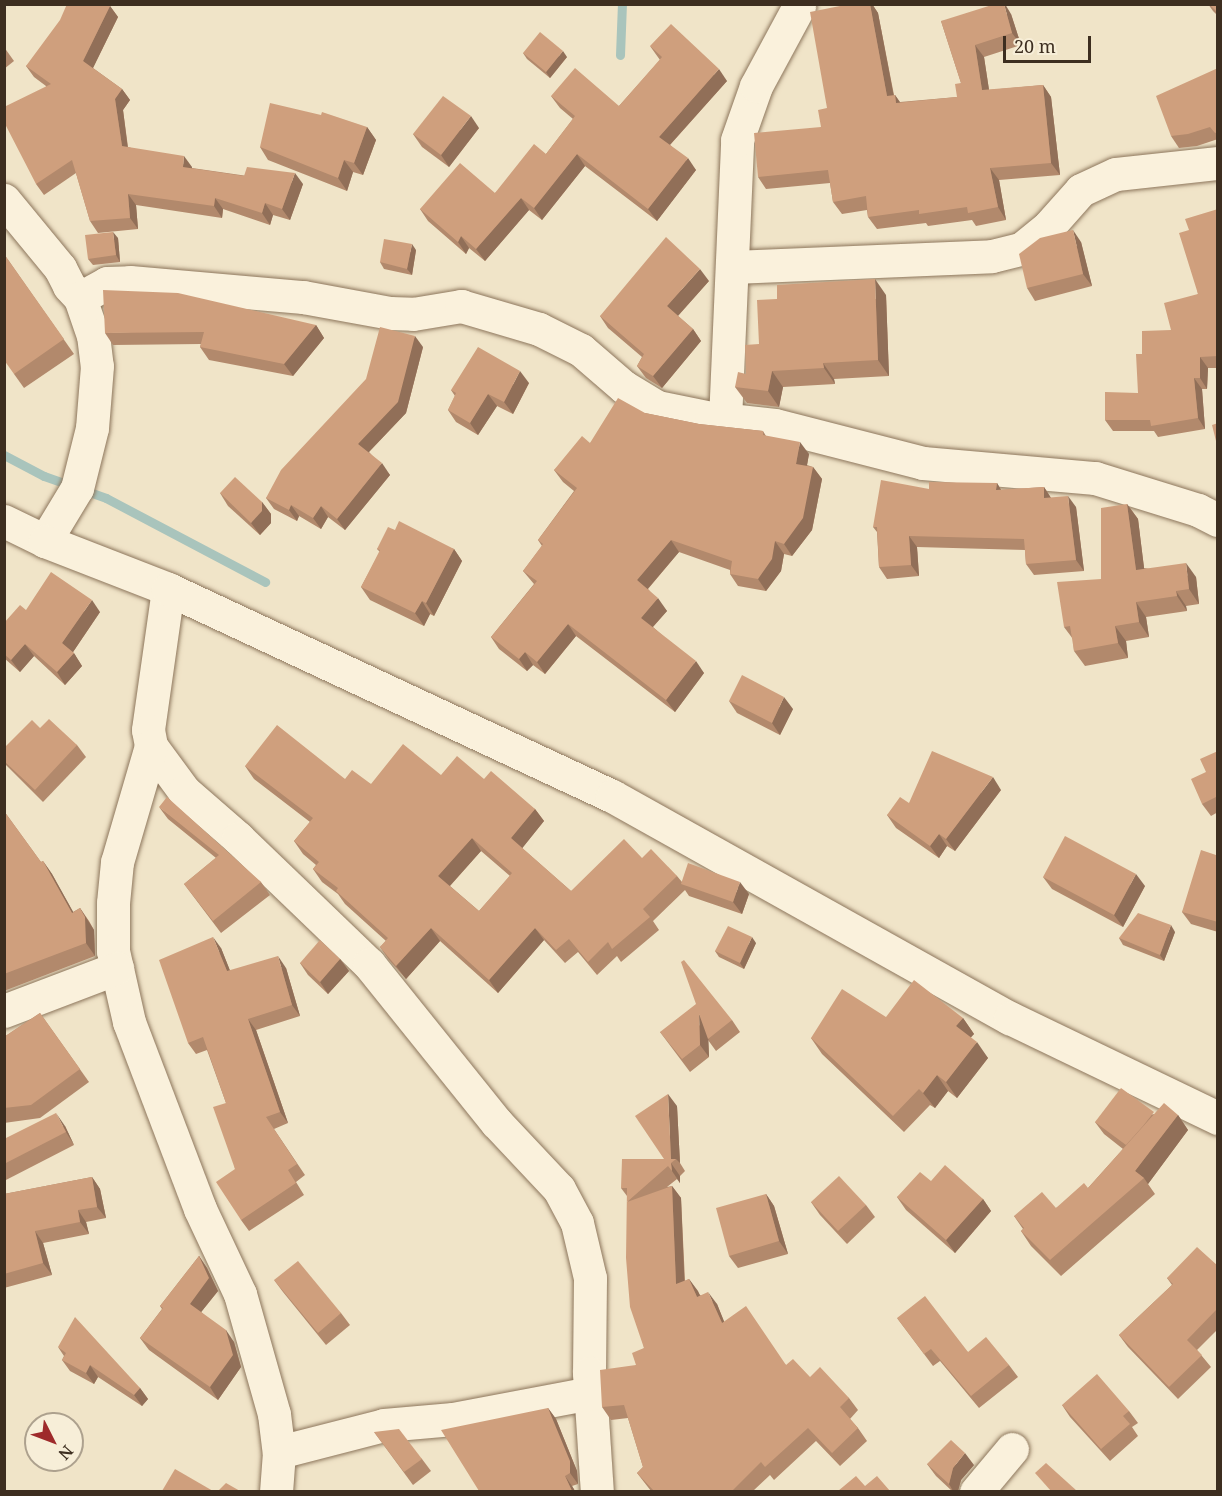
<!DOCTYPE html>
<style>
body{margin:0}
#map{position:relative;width:1222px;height:1496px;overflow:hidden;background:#f0e4c8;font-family:"Noto Serif",serif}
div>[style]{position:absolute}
.stream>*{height:9px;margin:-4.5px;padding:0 4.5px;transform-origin:4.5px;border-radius:4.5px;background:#a9c4bc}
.roads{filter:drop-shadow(0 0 2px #8d765c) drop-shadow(0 0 2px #8d765c)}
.minor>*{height:33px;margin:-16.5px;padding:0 16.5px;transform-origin:16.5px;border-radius:16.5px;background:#faf1dc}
.tertiary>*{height:33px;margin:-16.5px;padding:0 16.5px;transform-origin:16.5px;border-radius:16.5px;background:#faf1dc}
.wall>*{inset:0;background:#b2896c}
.shaded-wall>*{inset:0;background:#916f58}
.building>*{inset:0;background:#cf9f7d}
span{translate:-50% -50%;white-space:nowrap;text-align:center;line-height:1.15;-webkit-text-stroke:4.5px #f7eed8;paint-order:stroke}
.frame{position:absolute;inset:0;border:6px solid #3d2e20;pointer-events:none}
.north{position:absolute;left:24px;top:1412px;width:60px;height:60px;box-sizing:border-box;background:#f7eed8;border:2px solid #ada18e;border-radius:50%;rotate:132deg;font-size:16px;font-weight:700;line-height:24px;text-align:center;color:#3d2e20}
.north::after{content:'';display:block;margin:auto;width:21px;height:27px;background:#9e2a2b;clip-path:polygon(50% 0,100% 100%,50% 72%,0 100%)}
.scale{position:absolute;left:1003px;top:36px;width:88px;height:27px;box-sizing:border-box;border:3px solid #3d2e20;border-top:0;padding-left:8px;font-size:18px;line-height:21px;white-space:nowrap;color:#3d2e20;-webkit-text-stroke:4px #f7eed8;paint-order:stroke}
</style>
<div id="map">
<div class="stream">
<i style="left:620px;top:55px;width:51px;rotate:-87.8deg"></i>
<i style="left:4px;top:455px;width:45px;rotate:27.7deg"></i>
<i style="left:44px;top:476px;width:66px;rotate:19.5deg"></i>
<i style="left:106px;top:498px;width:180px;rotate:27.8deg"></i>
</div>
<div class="roads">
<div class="minor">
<i style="left:4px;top:200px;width:88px;rotate:50.5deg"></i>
<i style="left:60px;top:268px;width:20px;rotate:63deg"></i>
<i style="left:69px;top:286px;width:16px;rotate:47deg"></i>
<i style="left:80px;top:298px;width:39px;rotate:71deg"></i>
<i style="left:93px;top:335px;width:31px;rotate:83deg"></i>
<i style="left:97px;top:366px;width:62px;rotate:94.6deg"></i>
<i style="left:92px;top:428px;width:62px;rotate:104deg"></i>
<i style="left:77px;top:488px;width:62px;rotate:121.1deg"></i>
<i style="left:733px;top:267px;width:259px;rotate:-2.4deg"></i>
<i style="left:992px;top:256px;width:30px;rotate:-14deg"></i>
<i style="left:1021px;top:249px;width:36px;rotate:-39deg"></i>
<i style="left:1049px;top:226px;width:48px;rotate:-48.4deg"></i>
<i style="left:1081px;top:190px;width:38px;rotate:-25deg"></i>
<i style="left:1116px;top:174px;width:103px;rotate:-6.2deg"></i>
<i style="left:80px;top:298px;width:31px;rotate:-29deg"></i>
<i style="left:107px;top:283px;width:23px;rotate:-2deg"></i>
<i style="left:130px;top:282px;width:174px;rotate:5deg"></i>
<i style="left:303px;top:297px;width:88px;rotate:10.4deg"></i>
<i style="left:390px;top:313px;width:23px;rotate:2deg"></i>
<i style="left:413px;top:314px;width:49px;rotate:-9.5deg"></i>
<i style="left:461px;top:306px;width:81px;rotate:16.4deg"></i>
<i style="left:539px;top:329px;width:47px;rotate:26.6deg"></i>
<i style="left:581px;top:350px;width:57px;rotate:40.7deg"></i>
<i style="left:624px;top:387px;width:39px;rotate:31deg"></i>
<i style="left:657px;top:407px;width:55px;rotate:11.5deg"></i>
<i style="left:711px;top:418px;width:64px;rotate:6.2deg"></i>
<i style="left:775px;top:425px;width:153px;rotate:14.4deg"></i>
<i style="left:923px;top:463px;width:173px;rotate:5deg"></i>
<i style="left:1095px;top:478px;width:108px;rotate:17.3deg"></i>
<i style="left:1198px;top:510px;width:22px;rotate:27deg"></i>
<i style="left:725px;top:420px;width:280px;rotate:-87.5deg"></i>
<i style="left:737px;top:140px;width:57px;rotate:-70.6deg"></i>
<i style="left:756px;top:86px;width:91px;rotate:-61.7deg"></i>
<i style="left:168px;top:589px;width:142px;rotate:98.1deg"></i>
<i style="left:148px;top:730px;width:16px;rotate:79deg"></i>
<i style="left:151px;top:746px;width:56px;rotate:53.7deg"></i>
<i style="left:184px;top:791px;width:72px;rotate:41deg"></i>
<i style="left:238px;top:838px;width:182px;rotate:43.9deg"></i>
<i style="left:369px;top:964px;width:203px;rotate:51.2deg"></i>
<i style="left:496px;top:1122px;width:92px;rotate:46.8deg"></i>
<i style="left:559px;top:1189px;width:38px;rotate:62deg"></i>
<i style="left:577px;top:1223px;width:57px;rotate:76.7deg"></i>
<i style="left:590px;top:1278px;width:95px;rotate:90.6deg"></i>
<i style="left:589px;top:1373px;width:119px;rotate:86.2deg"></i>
<i style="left:151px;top:746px;width:121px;rotate:106.3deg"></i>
<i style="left:117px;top:862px;width:41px;rotate:95.6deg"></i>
<i style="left:113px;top:903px;width:48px;rotate:90deg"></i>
<i style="left:113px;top:951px;width:73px;rotate:77.3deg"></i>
<i style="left:129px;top:1022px;width:200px;rotate:69.2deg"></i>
<i style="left:200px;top:1209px;width:94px;rotate:64.8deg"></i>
<i style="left:240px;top:1294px;width:125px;rotate:74.2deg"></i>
<i style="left:274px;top:1414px;width:38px;rotate:83deg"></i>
<i style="left:279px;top:1452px;width:40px;rotate:94.3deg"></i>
<i style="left:4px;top:1011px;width:121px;rotate:-20.8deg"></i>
<i style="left:279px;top:1452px;width:108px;rotate:-14.4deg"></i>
<i style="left:384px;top:1425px;width:69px;rotate:-5deg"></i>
<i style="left:453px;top:1419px;width:140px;rotate:-10.7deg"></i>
<i style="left:976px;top:1492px;width:56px;rotate:-50.1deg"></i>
</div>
<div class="tertiary">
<i style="left:4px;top:521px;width:46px;rotate:26deg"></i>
<i style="left:45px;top:541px;width:132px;rotate:21.3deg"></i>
<i style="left:168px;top:589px;width:490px;rotate:25deg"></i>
<i style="left:612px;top:796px;width:456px;rotate:29.2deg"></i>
<i style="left:1010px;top:1018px;width:231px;rotate:25.7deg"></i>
</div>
</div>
<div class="wall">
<i style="clip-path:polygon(850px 4px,872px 4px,878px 13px,894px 95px,895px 95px,900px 102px,957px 97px,961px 83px,941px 21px,1011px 14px,1021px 45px,984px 57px,989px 90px,1043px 85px,1051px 97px,1060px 175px,999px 180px,1006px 220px,976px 226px,972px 220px,928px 226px,926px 223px,877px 229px,868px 217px,867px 210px,842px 214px,833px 202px,830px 183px,766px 189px,758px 177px,821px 127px,827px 108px)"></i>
<i style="clip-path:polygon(1208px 4px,1218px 4px,1218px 16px,1213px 11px)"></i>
<i style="clip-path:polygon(110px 6px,118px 17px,93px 68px,122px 89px,130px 100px,123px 110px,128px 147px,192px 167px,192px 168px,303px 184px,290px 220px,273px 215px,270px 225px,223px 209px,222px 218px,136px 205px,138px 229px,98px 233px,90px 221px,76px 173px,44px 195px,36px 184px,46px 86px,34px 77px,26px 66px)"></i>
<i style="clip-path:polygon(650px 46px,727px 81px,670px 145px,696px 170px,657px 221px,585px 166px,542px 220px,529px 210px,485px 261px,469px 248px,466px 254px,428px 221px,420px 209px,495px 193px,546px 154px,573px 119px,560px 108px,551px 96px,619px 106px,660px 60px)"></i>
<i style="clip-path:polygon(4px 47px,14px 61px,4px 69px)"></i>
<i style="clip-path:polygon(523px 53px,567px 57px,550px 78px,527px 59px)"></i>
<i style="clip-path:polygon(1218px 68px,1218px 139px,1197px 146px,1179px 148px,1171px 136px)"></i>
<i style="clip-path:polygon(367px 127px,376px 140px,363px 175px,353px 172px,347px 191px,268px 160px,260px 147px)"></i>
<i style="clip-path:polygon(479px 128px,449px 167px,422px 147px,413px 134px)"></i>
<i style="clip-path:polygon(1218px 209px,1218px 368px,1208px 368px,1207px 389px,1202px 389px,1205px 429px,1158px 437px,1154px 431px,1113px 431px,1105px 420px,1138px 393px,1142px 354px,1171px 330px,1198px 294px,1189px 230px)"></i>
<i style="clip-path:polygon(118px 238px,120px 262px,93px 265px,88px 259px)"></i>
<i style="clip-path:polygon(1081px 242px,1092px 286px,1035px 301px,1027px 288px)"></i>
<i style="clip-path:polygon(416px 250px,412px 275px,384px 269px,380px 262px)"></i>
<i style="clip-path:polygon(4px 254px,74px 354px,24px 388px,14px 374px)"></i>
<i style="clip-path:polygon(709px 281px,678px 316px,693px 329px,701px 341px,662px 388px,646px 378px,637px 366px,642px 357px,608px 328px,600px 316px)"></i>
<i style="clip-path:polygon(886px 295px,889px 376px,834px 379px,835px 384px,783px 387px,779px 407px,747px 403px,735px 387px,746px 374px,759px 344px)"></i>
<i style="clip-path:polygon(316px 325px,324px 338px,293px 376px,209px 360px,200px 347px,201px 344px,113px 345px,105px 333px)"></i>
<i style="clip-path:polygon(423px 347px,406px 413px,369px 452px,390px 475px,345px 530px,328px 517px,321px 529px,299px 516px,297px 521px,274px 509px,266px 498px)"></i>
<i style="clip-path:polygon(529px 383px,513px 414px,497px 406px,478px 435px,456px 422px,448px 410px,455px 396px,451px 390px)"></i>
<i style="clip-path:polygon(645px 413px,699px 424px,763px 431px,766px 436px,809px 454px,807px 465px,813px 467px,822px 479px,812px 530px,792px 556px,784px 554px,781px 571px,766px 591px,738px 586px,730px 574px,730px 570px,679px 552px,648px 589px,667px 611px,653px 627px,704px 673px,675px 712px,576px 636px,545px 674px,533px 665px,527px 671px,499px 649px,491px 637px,534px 584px,523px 571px,542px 546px,538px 540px,574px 491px,563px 482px,554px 470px,590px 443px)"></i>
<i style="clip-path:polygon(997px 483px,1001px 490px,1044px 487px,1051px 498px,1076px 507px,1084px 571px,1034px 575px,1026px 564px,1025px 550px,917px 547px,919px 576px,887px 579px,879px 567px,877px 532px,873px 527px,929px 489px)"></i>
<i style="clip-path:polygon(220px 493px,262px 502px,271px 514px,271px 523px,260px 535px,228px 506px)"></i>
<i style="clip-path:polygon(1127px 504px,1138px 519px,1144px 568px,1196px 577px,1199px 604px,1186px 606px,1187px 611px,1146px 617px,1149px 637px,1126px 641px,1128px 658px,1085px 666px,1074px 651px,1073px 639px,1064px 627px,1101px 579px)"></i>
<i style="clip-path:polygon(395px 530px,454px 549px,462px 561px,434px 616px,430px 614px,424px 626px,370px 600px,361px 587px,380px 552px,377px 549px)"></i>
<i style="clip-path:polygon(26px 610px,100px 612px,73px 652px,82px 666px,65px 685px,34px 656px,20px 672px,4px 658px,4px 623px)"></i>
<i style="clip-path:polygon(729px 701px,793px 709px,780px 735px,737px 713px)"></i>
<i style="clip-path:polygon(40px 728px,77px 745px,86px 757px,43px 802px,4px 763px,4px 748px)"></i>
<i style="clip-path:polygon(1218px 751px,1218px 812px,1211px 816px,1202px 804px,1206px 772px)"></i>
<i style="clip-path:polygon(evenodd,245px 766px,345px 779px,371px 784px,441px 775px,484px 779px,535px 809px,544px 821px,522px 848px,571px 891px,642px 858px,677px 876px,682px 882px,749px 894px,742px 914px,689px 896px,685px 890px,653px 921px,659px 930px,621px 962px,617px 956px,597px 975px,578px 952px,565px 963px,544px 940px,498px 993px,440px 941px,406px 979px,389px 960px,380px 947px,386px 941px,345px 904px,338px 894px,322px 882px,313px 869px,316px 865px,303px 854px,294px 841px,310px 822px,254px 779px,245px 766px,481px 851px,510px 876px,479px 911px,450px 886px,481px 851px)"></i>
<i style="clip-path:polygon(1001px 790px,955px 851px,947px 846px,939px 858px,896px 828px,887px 815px,909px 803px)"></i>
<i style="clip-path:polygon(159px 807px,261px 882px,270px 895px,221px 933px,184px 884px,216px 858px,168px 819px)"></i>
<i style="clip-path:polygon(4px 811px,41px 862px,43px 861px,52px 874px,73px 912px,80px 908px,89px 921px,94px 930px,95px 956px,4px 991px)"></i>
<i style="clip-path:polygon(1218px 853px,1218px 932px,1191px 924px,1182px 912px)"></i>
<i style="clip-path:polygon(1043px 877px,1145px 886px,1123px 927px,1052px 889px)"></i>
<i style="clip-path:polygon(1175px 932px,1164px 961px,1123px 945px,1119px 938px)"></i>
<i style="clip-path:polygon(756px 943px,744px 969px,719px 957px,715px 951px)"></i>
<i style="clip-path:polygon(221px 948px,230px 971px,286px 968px,300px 1016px,256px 1030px,288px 1123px,274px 1129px,305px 1175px,296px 1182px,304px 1195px,249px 1231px,241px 1220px,235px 1169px,226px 1103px,207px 1050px,196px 1054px,188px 1043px)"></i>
<i style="clip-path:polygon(340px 959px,349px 971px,328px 994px,308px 975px,300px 963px)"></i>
<i style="clip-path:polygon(40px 1013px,89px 1082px,40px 1118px,4px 1123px,4px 1037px)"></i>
<i style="clip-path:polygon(886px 1017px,963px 1018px,974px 1034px,970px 1037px,988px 1058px,957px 1098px,948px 1091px,935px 1108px,930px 1105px,904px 1132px,822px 1054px,811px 1038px)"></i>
<i style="clip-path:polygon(732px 1020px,740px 1032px,716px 1051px,708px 1040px,709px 1057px,690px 1072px,660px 1032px)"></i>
<i style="clip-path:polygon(677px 1106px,680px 1163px,685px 1171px,680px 1176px,680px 1183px,677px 1179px,667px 1187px,672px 1186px,681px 1198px,685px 1281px,689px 1279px,700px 1295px,717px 1304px,724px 1322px,786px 1365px,849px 1398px,858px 1410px,850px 1419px,858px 1428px,867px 1441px,840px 1466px,816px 1441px,774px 1480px,770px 1475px,753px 1491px,651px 1491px,637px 1473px,643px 1467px,628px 1418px,611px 1420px,602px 1407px,636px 1365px,644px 1348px,627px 1196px,621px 1188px,664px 1159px)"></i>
<i style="clip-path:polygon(1155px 1114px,1178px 1115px,1188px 1130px,1148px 1184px,1155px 1194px,1061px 1276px,1031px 1246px,1021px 1231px,1023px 1229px,1014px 1216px,1056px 1208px,1088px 1188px,1123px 1149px,1104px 1134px,1095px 1122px)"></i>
<i style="clip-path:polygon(65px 1126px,74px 1145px,4px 1181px,4px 1139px)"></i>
<i style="clip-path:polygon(92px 1177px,100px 1189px,106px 1218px,86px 1222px,89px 1234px,43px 1243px,52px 1275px,4px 1288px,4px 1194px)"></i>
<i style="clip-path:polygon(931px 1181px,983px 1199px,991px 1211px,955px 1253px,906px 1210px,897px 1197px)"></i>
<i style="clip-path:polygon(766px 1194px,774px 1206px,788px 1254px,738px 1268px,729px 1256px)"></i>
<i style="clip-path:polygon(811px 1202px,866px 1205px,875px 1217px,847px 1244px,820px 1215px)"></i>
<i style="clip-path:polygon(199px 1256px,207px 1268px,218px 1291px,201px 1312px,234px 1342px,241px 1367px,218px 1400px,149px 1350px,140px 1338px,162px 1309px,160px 1306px)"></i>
<i style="clip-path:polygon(1218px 1266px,1218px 1329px,1197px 1350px,1211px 1367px,1178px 1399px,1128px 1347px,1119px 1335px,1172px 1285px,1167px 1278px)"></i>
<i style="clip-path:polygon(274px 1280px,341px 1313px,350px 1325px,326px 1345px,283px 1292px)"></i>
<i style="clip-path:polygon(897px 1318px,968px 1352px,1009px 1365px,1018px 1377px,979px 1408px,940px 1361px,933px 1366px)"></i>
<i style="clip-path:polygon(58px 1347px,140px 1388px,148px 1399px,142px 1406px,98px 1377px,94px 1384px,70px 1371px,62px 1360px,64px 1356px)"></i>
<i style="clip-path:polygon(1062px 1405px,1129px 1411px,1138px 1423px,1132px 1427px,1138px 1436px,1110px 1461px,1070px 1417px)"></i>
<i style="clip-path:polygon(548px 1408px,556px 1419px,577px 1471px,578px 1484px,572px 1486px,575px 1491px,479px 1491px)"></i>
<i style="clip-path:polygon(374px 1432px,422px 1459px,431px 1471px,413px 1485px)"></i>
<i style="clip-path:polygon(927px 1464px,974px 1465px,961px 1480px,958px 1491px,952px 1491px,936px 1476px)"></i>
</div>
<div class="shaded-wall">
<i style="clip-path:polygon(870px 4px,872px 4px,878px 13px,896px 108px,887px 96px)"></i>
<i style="clip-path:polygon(1004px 4px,1005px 4px,1011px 14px,1021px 45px,1012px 33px)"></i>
<i style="clip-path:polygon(110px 6px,118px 17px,91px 72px,83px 61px)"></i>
<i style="clip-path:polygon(975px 45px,984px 57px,991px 103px,982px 90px)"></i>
<i style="clip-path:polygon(563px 51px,567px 57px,550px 78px,546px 72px)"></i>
<i style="clip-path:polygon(719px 69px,727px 81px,667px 148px,659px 137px)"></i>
<i style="clip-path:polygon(1043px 85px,1051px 97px,1060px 175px,1051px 163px)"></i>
<i style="clip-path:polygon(122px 89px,130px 100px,123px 110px,129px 158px,122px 146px,115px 99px)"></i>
<i style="clip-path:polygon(895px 95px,903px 107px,896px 103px)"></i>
<i style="clip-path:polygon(471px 116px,479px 128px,449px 167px,441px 155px)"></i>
<i style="clip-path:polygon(367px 127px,376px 140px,363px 175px,354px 163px)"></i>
<i style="clip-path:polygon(577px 154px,585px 166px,542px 220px,534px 208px)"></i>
<i style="clip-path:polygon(184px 156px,192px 167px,190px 178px,183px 167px)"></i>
<i style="clip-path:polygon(688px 158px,696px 170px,657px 221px,648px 209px)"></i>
<i style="clip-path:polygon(344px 160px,353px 172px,347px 191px,338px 178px)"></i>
<i style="clip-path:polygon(990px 168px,999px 180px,1006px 220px,998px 207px)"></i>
<i style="clip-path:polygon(295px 173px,303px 184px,290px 220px,282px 209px)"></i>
<i style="clip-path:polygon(128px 194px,136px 205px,138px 229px,130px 218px)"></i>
<i style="clip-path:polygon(215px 198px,223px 209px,222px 218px,214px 206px)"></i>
<i style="clip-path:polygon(521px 198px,529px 210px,485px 261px,476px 249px)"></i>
<i style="clip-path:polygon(265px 203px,273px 215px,270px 225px,262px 213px)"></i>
<i style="clip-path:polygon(1073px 230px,1081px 242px,1092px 286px,1083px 274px)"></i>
<i style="clip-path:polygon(113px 232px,118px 238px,120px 262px,116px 255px)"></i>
<i style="clip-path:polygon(461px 236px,469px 248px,466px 254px,458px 242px)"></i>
<i style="clip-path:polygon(412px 244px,416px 250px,412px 275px,407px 269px)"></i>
<i style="clip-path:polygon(700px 269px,709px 281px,675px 319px,667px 306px)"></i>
<i style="clip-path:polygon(875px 279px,886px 295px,889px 376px,878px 360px)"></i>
<i style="clip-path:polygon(316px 325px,324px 338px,293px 376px,284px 364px)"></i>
<i style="clip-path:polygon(693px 329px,701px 341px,662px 388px,653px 376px)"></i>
<i style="clip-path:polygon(415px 336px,423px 347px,406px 413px,366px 455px,358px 444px)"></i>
<i style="clip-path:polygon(1200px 357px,1208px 368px,1207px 389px,1200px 378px)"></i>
<i style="clip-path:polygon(823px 363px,834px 379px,835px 384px,824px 368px)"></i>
<i style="clip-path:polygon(520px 371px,529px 383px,513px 414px,504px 402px)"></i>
<i style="clip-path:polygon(772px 371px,783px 387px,779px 407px,768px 391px)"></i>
<i style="clip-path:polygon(1194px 378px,1202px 389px,1205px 429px,1198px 418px)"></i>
<i style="clip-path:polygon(488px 394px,497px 406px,478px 435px,470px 423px)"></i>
<i style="clip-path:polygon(800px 442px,809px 454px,805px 476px,796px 464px)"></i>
<i style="clip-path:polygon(382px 463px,390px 475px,345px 530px,337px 519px)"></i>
<i style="clip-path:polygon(813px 467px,822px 479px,812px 530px,792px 556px,784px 544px)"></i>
<i style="clip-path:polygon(997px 483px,1004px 495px,996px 490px)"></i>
<i style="clip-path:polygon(1044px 487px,1051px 498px,1044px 498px)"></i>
<i style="clip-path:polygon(1068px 496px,1076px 507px,1084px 571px,1076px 560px)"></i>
<i style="clip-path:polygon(262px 502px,271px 514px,271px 523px,260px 535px,251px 523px)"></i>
<i style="clip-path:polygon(1127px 504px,1138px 519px,1146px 584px,1136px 570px)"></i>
<i style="clip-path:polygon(291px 505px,299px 516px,297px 521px,289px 510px)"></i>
<i style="clip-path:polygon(321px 506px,328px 517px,321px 529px,313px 518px)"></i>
<i style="clip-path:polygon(909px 536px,917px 547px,919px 576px,911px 565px)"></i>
<i style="clip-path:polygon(671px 540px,679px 552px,645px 592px,637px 580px)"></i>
<i style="clip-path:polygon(775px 541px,784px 554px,781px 571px,766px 591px,758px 579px)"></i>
<i style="clip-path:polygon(454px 549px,462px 561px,434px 616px,426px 603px)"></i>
<i style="clip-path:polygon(1186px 563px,1196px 577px,1199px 604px,1189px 589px)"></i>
<i style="clip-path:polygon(1176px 591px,1186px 606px,1187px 611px,1177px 596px)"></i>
<i style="clip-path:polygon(658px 598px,667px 611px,650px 630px,641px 618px)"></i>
<i style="clip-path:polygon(92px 600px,100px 612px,71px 655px,62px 643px)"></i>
<i style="clip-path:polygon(422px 601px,430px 614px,424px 626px,415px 613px)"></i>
<i style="clip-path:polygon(1136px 602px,1146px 617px,1149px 637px,1139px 622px)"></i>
<i style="clip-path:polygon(568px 624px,576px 636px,545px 674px,537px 662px)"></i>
<i style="clip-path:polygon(1115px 626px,1126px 641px,1128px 658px,1118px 643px)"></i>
<i style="clip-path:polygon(25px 644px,34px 656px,20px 672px,11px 660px)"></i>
<i style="clip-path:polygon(525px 652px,533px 665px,527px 671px,519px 659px)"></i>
<i style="clip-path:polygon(74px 653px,82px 666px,65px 685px,57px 672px)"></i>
<i style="clip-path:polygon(696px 661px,704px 673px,675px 712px,666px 700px)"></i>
<i style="clip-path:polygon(784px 697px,793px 709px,780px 735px,772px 723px)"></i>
<i style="clip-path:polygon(993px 777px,1001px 790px,955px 851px,946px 839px)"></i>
<i style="clip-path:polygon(535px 809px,544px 821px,520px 851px,511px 838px)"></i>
<i style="clip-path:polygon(939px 834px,947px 846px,939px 858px,930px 846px)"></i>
<i style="clip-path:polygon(472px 838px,481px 851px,447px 889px,438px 876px)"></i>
<i style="clip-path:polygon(43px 861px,52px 874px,81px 926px,72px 913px)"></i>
<i style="clip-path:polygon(1136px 874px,1145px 886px,1123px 927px,1114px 915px)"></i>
<i style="clip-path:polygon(740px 882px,749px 894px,742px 914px,733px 902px)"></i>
<i style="clip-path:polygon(80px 908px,94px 930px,95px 956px,86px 943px)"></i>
<i style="clip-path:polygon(1171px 925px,1175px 932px,1164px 961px,1160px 955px)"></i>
<i style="clip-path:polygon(431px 928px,440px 941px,406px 979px,396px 966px)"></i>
<i style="clip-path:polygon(535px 928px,544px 940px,498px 993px,489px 980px)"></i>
<i style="clip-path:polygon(213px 937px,221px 948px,235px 983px,227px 971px)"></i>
<i style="clip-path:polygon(752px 937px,756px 943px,744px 969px,740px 963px)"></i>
<i style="clip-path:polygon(278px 956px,286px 968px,300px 1016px,292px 1005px)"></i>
<i style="clip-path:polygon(340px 959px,349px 971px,328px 994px,320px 982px)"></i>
<i style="clip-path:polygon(699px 1014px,708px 1026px,709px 1057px,700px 1045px)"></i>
<i style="clip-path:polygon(963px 1018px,974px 1034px,967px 1042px,956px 1026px)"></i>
<i style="clip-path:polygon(248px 1019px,256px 1030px,288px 1123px,280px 1112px)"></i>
<i style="clip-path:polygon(977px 1042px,988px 1058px,957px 1098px,946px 1082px)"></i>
<i style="clip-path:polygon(937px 1075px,948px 1091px,935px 1108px,923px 1093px)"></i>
<i style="clip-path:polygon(668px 1094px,677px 1106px,680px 1163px,676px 1159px,671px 1159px)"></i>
<i style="clip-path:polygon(56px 1113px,65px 1126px,74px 1145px,66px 1132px)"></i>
<i style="clip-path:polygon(1178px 1115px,1188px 1130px,1148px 1184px,1144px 1178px,1135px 1171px)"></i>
<i style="clip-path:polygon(671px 1163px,680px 1176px,680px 1183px,672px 1171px)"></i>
<i style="clip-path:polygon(92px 1177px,100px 1189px,106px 1218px,97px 1207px)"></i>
<i style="clip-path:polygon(672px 1186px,681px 1198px,685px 1296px,676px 1284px)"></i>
<i style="clip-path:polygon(766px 1194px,774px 1206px,788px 1254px,779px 1241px)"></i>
<i style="clip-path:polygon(983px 1199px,991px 1211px,955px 1253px,946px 1240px)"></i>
<i style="clip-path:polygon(78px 1210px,86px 1222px,89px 1234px,80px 1222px)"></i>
<i style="clip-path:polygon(35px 1231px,43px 1243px,52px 1275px,43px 1263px)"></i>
<i style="clip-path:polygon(199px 1256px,207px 1268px,218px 1291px,198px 1316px,190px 1304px)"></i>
<i style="clip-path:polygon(689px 1279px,698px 1291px,706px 1309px,697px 1297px)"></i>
<i style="clip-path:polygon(708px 1292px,717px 1304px,730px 1336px,722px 1323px)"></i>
<i style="clip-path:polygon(226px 1330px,234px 1342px,241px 1367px,218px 1400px,210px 1387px)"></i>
<i style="clip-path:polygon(90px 1365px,98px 1377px,94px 1384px,86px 1373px)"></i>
<i style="clip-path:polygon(140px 1388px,148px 1399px,142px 1406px,134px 1395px)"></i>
<i style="clip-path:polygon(548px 1408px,556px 1419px,577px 1471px,578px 1484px,570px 1473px)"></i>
<i style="clip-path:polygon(965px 1453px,974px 1465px,961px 1480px,958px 1491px,953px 1491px,949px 1484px,953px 1468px)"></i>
<i style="clip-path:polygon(565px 1476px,572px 1486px,575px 1491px,572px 1491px)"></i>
</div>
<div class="building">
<i style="clip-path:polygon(67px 4px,108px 4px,110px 6px,83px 61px,122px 89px,115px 99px,122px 146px,184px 156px,183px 167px,244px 176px,247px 167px,295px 173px,282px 209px,265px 203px,262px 213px,215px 198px,214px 206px,128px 194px,130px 218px,90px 221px,72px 160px,36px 184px,4px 122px,4px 107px,51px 84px,26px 66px,60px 20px)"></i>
<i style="clip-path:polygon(850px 4px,870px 4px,887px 96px,895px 95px,896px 103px,957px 97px,955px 84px,961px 83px,941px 21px,995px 4px,1004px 4px,1012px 33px,975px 45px,982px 90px,1043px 85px,1051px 163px,990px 168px,998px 207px,968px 213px,967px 207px,919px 214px,919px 210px,868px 217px,866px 196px,833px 202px,828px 170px,758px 177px,754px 133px,821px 127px,818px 110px,827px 108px,810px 12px)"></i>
<i style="clip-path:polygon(1209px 4px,1218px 4px,1218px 13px)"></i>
<i style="clip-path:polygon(671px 24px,719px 69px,659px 137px,688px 158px,648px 209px,577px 154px,534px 208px,521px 198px,476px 249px,461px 236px,458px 242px,420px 209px,460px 163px,495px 193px,534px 144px,546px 154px,575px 116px,551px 96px,575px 68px,619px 106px,662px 57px,650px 46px)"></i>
<i style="clip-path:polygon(540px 32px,563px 51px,546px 72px,523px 53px)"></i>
<i style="clip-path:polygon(1218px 68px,1218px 132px,1215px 133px,1210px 127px,1188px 134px,1171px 136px,1156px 96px)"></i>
<i style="clip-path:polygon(443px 96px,471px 116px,441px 155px,413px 134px)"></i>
<i style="clip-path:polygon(270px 103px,321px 115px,322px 112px,367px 127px,354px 163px,344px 160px,338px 178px,260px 147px)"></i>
<i style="clip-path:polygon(1218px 209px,1218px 356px,1200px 357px,1200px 378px,1194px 378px,1198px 418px,1151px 426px,1150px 420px,1105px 420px,1105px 392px,1138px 393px,1136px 354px,1142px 354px,1142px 331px,1171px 330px,1164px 303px,1198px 294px,1179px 233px,1189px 230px,1185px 219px)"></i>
<i style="clip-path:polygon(1073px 230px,1083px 274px,1027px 288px,1019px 254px,1040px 238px)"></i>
<i style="clip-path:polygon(113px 232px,116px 255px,88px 259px,85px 235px)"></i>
<i style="clip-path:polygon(666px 237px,700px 269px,667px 306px,693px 329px,653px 376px,637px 366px,644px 354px,600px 316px)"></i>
<i style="clip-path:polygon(384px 239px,412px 244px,407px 269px,380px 262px)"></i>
<i style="clip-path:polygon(4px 254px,64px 339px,14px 374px,4px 360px)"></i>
<i style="clip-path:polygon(875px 279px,878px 360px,823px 363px,824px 368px,772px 371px,768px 391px,735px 387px,738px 372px,746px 374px,745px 345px,759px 344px,757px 300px,777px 299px,777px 285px)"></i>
<i style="clip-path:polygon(103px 290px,178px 293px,316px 325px,284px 364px,200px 347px,204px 332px,105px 333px)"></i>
<i style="clip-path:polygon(380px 327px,415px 336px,398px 402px,358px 444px,382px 463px,337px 519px,321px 506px,313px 518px,291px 505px,289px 510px,266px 498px,281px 470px,366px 379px)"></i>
<i style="clip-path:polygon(478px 347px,520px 371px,504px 402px,488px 394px,470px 423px,448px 410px,456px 393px,451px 390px)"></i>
<i style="clip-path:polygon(618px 398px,645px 413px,699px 424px,763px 431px,763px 435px,800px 442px,796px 464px,813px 467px,803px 518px,784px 544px,775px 541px,772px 559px,758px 579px,730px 574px,732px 561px,671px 540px,637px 580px,658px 598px,641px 618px,696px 661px,666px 700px,568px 624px,537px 662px,525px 652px,519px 659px,491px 637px,537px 581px,523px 571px,543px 544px,538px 540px,577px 488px,554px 470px,582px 436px,590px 443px)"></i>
<i style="clip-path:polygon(1218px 423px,1218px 449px,1212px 425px)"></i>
<i style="clip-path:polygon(235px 477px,262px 502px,262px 511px,251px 523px,220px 493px)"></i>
<i style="clip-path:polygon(881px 480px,929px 489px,929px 482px,997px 483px,996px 490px,1044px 487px,1044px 498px,1068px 496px,1076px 560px,1026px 564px,1024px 539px,909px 536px,911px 565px,879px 567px,877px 527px,873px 527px)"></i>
<i style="clip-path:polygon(1127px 504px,1136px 570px,1186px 563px,1189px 589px,1176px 591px,1177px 596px,1136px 602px,1139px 622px,1115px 626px,1118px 643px,1074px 651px,1070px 626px,1064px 627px,1057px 582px,1101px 579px,1101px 508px)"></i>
<i style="clip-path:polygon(399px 521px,454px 549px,426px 603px,422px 601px,415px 613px,361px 587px,380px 550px,377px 549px,388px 527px,395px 530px)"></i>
<i style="clip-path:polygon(51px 572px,92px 600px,62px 643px,74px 653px,57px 672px,25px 644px,11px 660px,4px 654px,4px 623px,20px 605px,26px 610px)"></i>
<i style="clip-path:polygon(742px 675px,784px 697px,772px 723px,729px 701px)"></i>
<i style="clip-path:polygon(49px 719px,77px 745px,35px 790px,4px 761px,4px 748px,32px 720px,40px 728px)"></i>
<i style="clip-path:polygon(evenodd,277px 725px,345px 779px,352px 770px,371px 784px,403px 744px,441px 775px,457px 756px,484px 779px,491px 771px,535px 809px,511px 838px,571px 891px,624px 839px,642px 858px,651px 849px,677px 876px,643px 909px,650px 917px,612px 949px,608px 942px,588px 962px,569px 939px,556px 950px,535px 928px,489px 980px,431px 928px,396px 966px,380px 947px,388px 938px,336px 891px,338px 888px,313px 869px,319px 862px,294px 841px,313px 818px,245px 766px,277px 725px,472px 838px,512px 873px,479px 911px,438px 876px,472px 838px)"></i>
<i style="clip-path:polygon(932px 751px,993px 777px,946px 839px,939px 834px,930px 846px,887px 815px,900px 797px,909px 803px)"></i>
<i style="clip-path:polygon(1218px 751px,1218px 796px,1202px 804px,1191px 779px,1206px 772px,1200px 759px)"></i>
<i style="clip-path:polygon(167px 797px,261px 882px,213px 921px,184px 884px,219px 855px,159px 807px)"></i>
<i style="clip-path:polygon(4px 811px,41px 862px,43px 861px,72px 913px,80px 908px,85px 917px,86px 943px,4px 974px)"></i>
<i style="clip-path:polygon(1065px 836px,1136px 874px,1114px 915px,1043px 877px)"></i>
<i style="clip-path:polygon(1201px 850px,1216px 855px,1218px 853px,1218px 922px,1182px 912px)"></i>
<i style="clip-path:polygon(688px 863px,740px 882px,733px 902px,681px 884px)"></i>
<i style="clip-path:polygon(1138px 913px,1171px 925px,1160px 955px,1119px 938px)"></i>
<i style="clip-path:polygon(728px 926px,752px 937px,740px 963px,715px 951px)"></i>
<i style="clip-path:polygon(213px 937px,227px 971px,278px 956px,292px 1005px,248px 1019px,280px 1112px,266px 1117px,297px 1164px,288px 1170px,296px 1183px,241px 1220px,216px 1182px,235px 1169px,213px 1107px,226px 1103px,203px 1037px,188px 1043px,159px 960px)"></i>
<i style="clip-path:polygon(320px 940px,340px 959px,320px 982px,300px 963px)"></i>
<i style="clip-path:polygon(684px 960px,732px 1020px,708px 1039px,699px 1014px,700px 1045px,682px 1059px,660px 1032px,696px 1004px,681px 962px)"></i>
<i style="clip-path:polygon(914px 980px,963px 1018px,956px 1026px,977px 1042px,946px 1082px,937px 1075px,923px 1093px,919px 1089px,893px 1116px,811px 1038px,842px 989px,886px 1017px)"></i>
<i style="clip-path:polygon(40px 1013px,80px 1069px,31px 1105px,4px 1108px,4px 1037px)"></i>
<i style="clip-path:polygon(1121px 1088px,1154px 1112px,1143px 1126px,1126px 1145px,1095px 1122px)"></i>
<i style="clip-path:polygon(668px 1094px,671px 1159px,676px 1159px,671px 1163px,672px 1171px,668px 1166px,627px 1202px,672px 1186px,676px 1284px,689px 1279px,697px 1297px,708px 1292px,722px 1323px,746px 1306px,786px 1365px,793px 1359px,810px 1377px,820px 1367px,849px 1398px,840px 1407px,858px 1428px,832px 1453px,808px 1428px,765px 1467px,761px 1462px,732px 1491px,654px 1491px,637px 1473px,643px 1467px,624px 1405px,602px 1407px,600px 1370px,636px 1365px,632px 1353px,644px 1348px,630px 1307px,626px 1258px,627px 1188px,621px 1188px,622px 1159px,664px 1159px,635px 1116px)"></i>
<i style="clip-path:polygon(1164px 1103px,1178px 1115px,1135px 1171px,1144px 1178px,1050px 1260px,1021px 1231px,1024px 1228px,1014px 1216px,1042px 1192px,1056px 1208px,1084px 1183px,1088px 1188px)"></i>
<i style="clip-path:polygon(56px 1113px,66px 1132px,4px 1164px,4px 1139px)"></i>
<i style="clip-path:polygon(945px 1165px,983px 1199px,946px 1240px,897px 1197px,920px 1172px,931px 1181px)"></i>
<i style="clip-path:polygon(839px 1176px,866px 1205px,838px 1231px,811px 1202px)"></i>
<i style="clip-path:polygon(92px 1177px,97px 1207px,78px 1210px,80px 1222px,35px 1231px,43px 1263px,4px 1274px,4px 1194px)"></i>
<i style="clip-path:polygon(766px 1194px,779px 1241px,729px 1256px,716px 1208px)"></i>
<i style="clip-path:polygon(1197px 1247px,1218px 1266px,1218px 1308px,1187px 1340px,1202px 1355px,1169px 1387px,1119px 1335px,1173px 1284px,1167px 1278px)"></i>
<i style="clip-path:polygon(199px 1256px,209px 1278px,190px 1304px,226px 1330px,233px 1355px,210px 1387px,140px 1338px,163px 1308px,160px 1306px)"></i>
<i style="clip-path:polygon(298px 1261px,341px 1313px,318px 1333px,274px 1280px)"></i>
<i style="clip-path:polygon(925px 1296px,968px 1352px,986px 1337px,1009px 1365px,971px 1396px,931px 1349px,924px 1354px,897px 1318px)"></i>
<i style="clip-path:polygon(75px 1317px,140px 1388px,134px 1395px,90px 1365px,86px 1373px,62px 1360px,66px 1353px,58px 1347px)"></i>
<i style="clip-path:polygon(1097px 1374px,1129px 1411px,1123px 1416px,1130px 1424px,1101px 1449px,1062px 1405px)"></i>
<i style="clip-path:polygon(548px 1408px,570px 1461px,570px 1473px,565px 1476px,572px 1491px,479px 1491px,441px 1430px)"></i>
<i style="clip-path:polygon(399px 1429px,422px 1459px,404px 1472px,374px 1432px)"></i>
<i style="clip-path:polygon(951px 1440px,965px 1453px,953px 1468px,949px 1484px,927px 1464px)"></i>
<i style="clip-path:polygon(1046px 1463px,1077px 1491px,1051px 1491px,1035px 1473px)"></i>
<i style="clip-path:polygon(175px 1469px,213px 1491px,162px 1491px)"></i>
<i style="clip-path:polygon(856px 1476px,865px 1486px,877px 1476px,890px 1491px,838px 1491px)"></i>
<i style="clip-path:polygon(226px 1483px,240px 1491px,218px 1491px)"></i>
</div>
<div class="frame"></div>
<div class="north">N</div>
<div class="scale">20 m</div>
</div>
